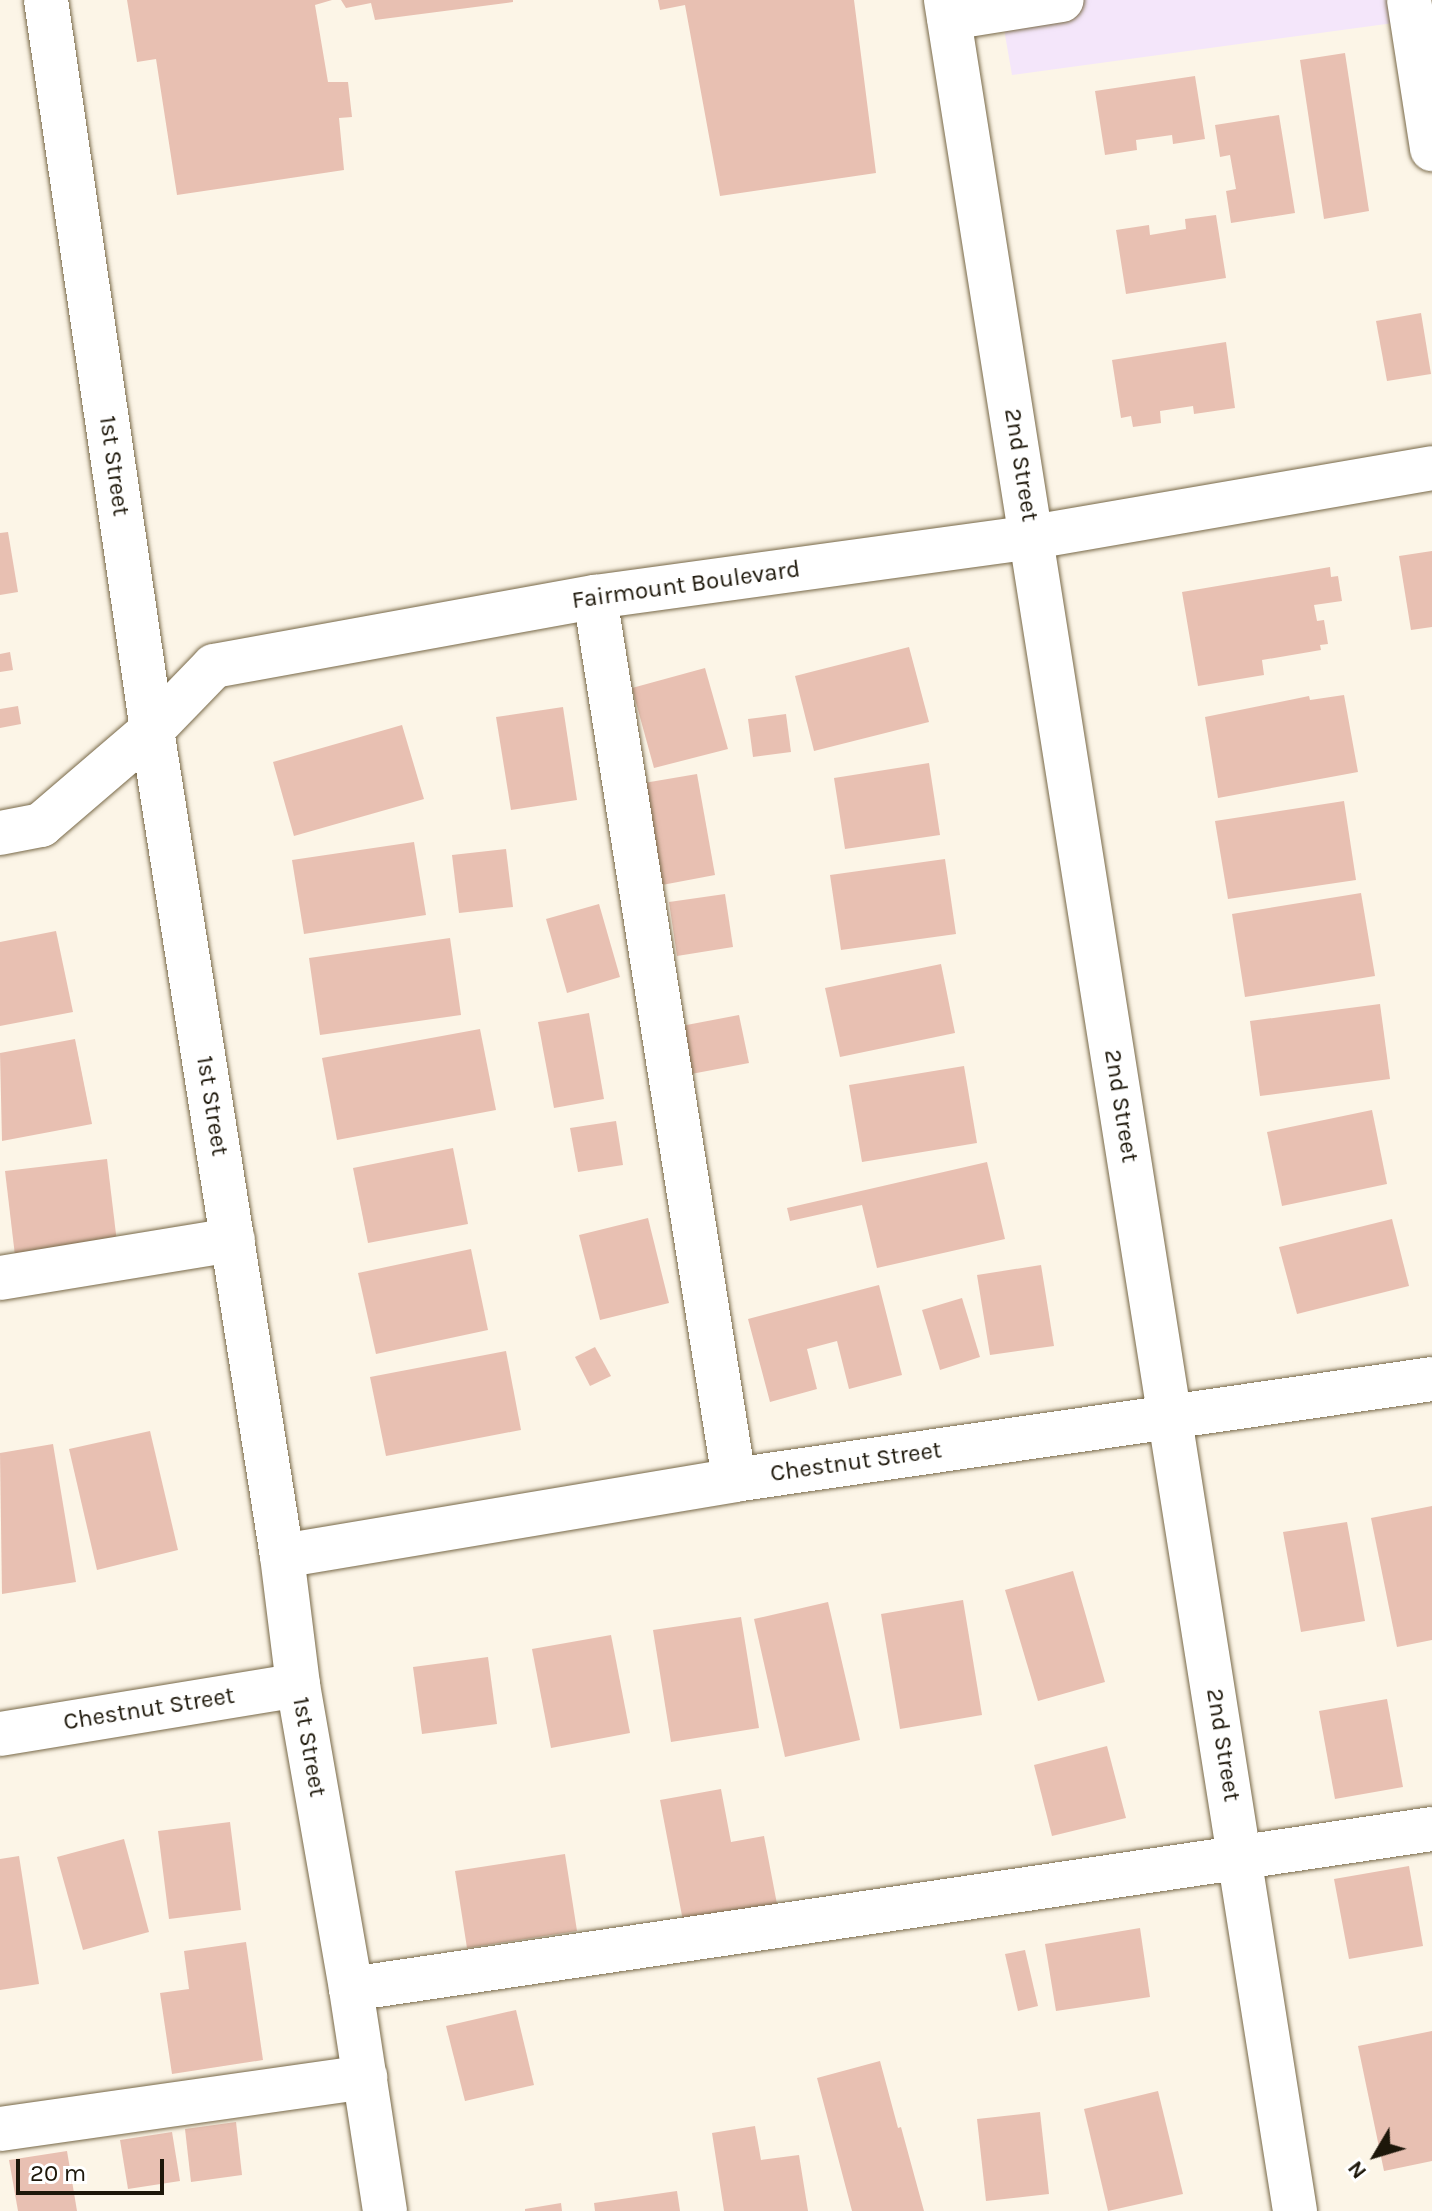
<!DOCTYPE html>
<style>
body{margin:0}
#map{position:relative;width:1432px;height:2211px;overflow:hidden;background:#fcf5e7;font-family:Karla,sans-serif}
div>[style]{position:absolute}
.commercial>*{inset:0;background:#f4e6fa}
.building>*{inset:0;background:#e8c0b2}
.roads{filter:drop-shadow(0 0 2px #786949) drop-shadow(0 0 2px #786949)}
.minor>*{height:44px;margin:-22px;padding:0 22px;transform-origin:22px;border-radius:22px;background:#fff}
span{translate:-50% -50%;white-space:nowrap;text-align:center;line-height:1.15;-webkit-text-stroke:8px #fff;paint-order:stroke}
.street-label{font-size:24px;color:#1d170a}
.north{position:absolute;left:1336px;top:2115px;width:80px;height:80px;-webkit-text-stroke:6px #fff;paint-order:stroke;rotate:232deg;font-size:22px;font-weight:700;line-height:32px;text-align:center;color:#1d170a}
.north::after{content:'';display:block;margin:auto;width:28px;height:36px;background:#1d170a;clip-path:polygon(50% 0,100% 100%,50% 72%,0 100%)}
.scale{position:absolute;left:16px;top:2159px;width:148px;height:36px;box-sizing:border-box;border:4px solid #1d170a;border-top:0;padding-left:10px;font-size:24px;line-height:28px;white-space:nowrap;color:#1d170a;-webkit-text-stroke:6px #fff;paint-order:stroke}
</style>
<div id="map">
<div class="commercial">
<i style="clip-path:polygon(999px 0,1398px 0,1401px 22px,1012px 75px)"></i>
</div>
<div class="building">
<i style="clip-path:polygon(127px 0,332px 0,315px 5px,328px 82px,348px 82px,352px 117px,339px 118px,344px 170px,177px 195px,156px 59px,137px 62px)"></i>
<i style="clip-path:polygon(341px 0,513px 0,513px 2px,375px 20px,371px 3px,346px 8px)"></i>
<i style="clip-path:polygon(658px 0,854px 0,876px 173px,720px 196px,685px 5px,660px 10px)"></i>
<i style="clip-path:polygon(1345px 53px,1369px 211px,1324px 219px,1300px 60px)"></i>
<i style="clip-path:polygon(1195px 76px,1205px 139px,1173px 144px,1172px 135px,1136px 140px,1137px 150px,1105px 155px,1095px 91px)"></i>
<i style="clip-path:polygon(1279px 115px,1295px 213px,1231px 223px,1226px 191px,1236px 189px,1230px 155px,1220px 157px,1215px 125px)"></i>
<i style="clip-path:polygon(1216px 215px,1226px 278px,1126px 294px,1116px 230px,1149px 225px,1150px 235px,1186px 229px,1185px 219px)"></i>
<i style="clip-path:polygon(1421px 313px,1431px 374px,1387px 381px,1376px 321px)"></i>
<i style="clip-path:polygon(1226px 342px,1235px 408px,1194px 414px,1193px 406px,1160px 411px,1161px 423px,1133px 427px,1131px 416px,1121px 418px,1112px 360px)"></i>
<i style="clip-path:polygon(8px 532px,18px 592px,0 595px,0 533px)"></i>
<i style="clip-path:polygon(1432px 551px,1432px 627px,1411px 630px,1399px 556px)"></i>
<i style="clip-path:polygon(1330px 567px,1331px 577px,1338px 576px,1342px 601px,1314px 605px,1317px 621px,1324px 620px,1328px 644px,1320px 645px,1321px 650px,1262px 660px,1264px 675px,1198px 686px,1182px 592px)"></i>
<i style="clip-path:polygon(909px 647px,929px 722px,814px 751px,795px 676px)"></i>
<i style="clip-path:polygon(10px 652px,13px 670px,0 672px,0 654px)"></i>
<i style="clip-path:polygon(705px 668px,728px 749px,654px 768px,632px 688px)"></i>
<i style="clip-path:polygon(1344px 695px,1358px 772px,1218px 798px,1205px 717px,1309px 696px,1310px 700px)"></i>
<i style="clip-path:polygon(18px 706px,21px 724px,0 728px,0 709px)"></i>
<i style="clip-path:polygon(563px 707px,577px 800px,511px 810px,496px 717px)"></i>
<i style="clip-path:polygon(786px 714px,791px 752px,753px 757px,748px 719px)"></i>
<i style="clip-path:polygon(402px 725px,424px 799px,294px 836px,273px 762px)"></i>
<i style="clip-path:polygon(929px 763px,940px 835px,845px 849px,834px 778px)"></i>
<i style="clip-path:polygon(697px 774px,715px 875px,662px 885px,644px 783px)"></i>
<i style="clip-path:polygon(1344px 801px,1356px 880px,1228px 899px,1215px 821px)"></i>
<i style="clip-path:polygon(414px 842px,426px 915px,304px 934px,292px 860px)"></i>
<i style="clip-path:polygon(506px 849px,513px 907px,459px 913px,452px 855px)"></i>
<i style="clip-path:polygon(945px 859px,956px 934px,841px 950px,830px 875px)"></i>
<i style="clip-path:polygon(1361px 893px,1375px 976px,1245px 997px,1232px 914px)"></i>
<i style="clip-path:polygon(725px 894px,733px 947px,677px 956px,669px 902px)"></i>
<i style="clip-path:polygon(599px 904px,620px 977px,567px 993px,546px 919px)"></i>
<i style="clip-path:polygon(56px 931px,73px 1012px,0 1026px,0 942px)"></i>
<i style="clip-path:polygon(450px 938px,461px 1015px,320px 1035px,309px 958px)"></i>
<i style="clip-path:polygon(941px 964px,955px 1033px,840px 1057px,825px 988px)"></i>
<i style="clip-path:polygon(1380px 1004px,1390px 1079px,1260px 1096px,1250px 1021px)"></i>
<i style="clip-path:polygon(589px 1013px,604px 1099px,554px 1108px,538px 1022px)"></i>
<i style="clip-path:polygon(739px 1015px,749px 1063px,686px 1075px,676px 1027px)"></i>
<i style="clip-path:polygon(480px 1029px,496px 1110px,337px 1140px,322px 1058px)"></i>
<i style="clip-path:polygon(75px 1039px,92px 1124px,2px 1141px,0 1053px)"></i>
<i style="clip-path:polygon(964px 1066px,977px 1143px,862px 1162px,849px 1085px)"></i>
<i style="clip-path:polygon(1372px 1110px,1387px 1184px,1282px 1206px,1267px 1132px)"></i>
<i style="clip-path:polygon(616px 1121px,623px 1165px,578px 1172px,570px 1128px)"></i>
<i style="clip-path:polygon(453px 1148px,468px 1224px,368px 1243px,353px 1168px)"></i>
<i style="clip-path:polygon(107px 1159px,118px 1251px,16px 1264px,5px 1171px)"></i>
<i style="clip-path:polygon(987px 1162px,1005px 1239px,877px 1268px,862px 1205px,790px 1221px,787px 1208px)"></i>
<i style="clip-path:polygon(648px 1218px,669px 1303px,600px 1320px,579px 1235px)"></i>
<i style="clip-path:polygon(1392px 1219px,1409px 1286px,1297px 1314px,1279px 1247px)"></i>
<i style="clip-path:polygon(471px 1249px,488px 1330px,376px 1354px,358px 1273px)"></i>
<i style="clip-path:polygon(1041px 1265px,1054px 1346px,990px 1355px,977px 1275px)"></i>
<i style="clip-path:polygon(879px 1285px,902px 1375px,849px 1389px,837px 1341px,807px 1349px,817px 1389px,770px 1402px,748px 1319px)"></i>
<i style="clip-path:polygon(962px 1298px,980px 1357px,940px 1370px,922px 1310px)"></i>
<i style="clip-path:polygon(595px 1347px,611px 1376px,590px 1386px,575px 1357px)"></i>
<i style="clip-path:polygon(506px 1351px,521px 1430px,386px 1456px,370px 1377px)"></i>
<i style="clip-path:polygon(150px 1431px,178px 1550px,97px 1570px,69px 1449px)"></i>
<i style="clip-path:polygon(53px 1444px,76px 1582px,2px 1594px,0 1453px)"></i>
<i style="clip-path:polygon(1432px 1506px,1432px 1640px,1397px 1647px,1371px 1518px)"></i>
<i style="clip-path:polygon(1347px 1522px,1365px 1621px,1301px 1632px,1283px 1532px)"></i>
<i style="clip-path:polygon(1073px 1571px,1105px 1682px,1038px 1701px,1005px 1590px)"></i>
<i style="clip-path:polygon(963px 1600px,982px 1715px,900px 1729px,881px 1614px)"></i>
<i style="clip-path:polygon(828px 1602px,860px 1740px,785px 1757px,754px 1619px)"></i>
<i style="clip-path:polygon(741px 1617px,759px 1728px,671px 1742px,653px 1630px)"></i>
<i style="clip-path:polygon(611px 1635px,630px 1733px,551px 1748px,532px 1649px)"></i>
<i style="clip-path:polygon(488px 1657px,497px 1724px,422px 1734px,413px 1667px)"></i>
<i style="clip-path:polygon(1387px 1699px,1403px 1787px,1335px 1799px,1319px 1711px)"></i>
<i style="clip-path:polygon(1107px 1746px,1126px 1818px,1052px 1836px,1034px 1765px)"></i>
<i style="clip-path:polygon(721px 1789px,731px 1842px,764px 1836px,777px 1904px,683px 1921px,660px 1800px)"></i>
<i style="clip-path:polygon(230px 1822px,241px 1910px,169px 1919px,158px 1831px)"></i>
<i style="clip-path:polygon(124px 1839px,149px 1932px,83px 1950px,57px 1857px)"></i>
<i style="clip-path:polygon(565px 1854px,577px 1931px,467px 1948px,455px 1871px)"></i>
<i style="clip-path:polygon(19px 1856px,39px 1984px,0 1990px,0 1859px)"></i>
<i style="clip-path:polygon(1409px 1866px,1423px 1946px,1349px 1959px,1334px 1879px)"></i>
<i style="clip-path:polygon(1140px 1928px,1150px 1997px,1056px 2011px,1045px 1944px)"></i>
<i style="clip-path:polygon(246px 1942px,263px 2060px,172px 2074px,160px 1993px,189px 1989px,184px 1951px)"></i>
<i style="clip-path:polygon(1025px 1950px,1038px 2006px,1018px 2011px,1005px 1954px)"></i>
<i style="clip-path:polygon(516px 2010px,534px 2085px,465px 2101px,446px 2026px)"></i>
<i style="clip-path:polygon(1432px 2031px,1432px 2161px,1384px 2171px,1358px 2046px)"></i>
<i style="clip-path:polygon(880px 2061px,898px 2128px,901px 2127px,924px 2211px,852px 2211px,817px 2078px)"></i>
<i style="clip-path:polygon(1158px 2091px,1183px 2194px,1108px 2211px,1084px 2109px)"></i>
<i style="clip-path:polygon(1040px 2112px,1049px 2194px,986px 2201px,977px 2119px)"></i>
<i style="clip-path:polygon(236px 2122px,242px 2175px,191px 2182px,185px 2129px)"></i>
<i style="clip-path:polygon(755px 2126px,761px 2160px,799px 2155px,808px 2211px,724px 2211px,712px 2133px)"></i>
<i style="clip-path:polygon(172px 2132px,180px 2181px,128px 2189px,120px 2140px)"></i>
<i style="clip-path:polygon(67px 2151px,77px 2211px,18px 2211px,9px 2160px)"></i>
<i style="clip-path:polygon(677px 2191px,680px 2211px,595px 2211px,594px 2203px)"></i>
<i style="clip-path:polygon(561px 2203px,562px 2211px,525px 2211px,525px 2209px)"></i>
</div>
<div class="roads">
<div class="minor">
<i style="left:46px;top:0;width:738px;rotate:81.74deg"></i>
<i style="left:152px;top:730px;width:836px;rotate:81.06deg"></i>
<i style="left:282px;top:1556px;width:130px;rotate:82.9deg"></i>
<i style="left:298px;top:1685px;width:309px;rotate:80.1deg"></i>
<i style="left:351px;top:1989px;width:225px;rotate:81.3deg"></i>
<i style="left:946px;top:0;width:2238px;rotate:81.03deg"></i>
<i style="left:1409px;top:0;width:151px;rotate:81.2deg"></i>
<i style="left:949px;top:18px;width:114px;rotate:-9.1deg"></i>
<i style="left:595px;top:597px;width:894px;rotate:81.05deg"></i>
<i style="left:0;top:833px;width:42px;rotate:-11deg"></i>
<i style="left:41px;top:825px;width:146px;rotate:-40.6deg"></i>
<i style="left:152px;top:730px;width:89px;rotate:-45.9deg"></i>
<i style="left:214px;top:666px;width:387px;rotate:-10.3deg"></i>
<i style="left:595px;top:597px;width:442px;rotate:-7.8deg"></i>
<i style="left:1033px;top:537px;width:405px;rotate:-9.8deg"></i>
<i style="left:0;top:1278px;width:236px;rotate:-9.3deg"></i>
<i style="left:282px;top:1556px;width:458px;rotate:-9.5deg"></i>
<i style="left:734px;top:1480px;width:705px;rotate:-8.23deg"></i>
<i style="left:0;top:1734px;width:302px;rotate:-9.3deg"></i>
<i style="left:351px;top:1989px;width:1093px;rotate:-8.42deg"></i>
<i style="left:0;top:2129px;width:369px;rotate:-8.1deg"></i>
</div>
</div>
<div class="street-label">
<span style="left:1021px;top:465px;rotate:81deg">2nd Street</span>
<span style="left:114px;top:466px;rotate:82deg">1st Street</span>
<span style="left:686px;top:585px;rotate:-8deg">Fairmount Boulevard</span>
<span style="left:212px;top:1106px;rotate:81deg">1st Street</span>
<span style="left:1121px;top:1106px;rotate:81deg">2nd Street</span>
<span style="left:856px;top:1462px;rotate:-8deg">Chestnut Street</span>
<span style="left:149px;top:1709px;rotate:-9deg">Chestnut Street</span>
<span style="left:1223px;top:1745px;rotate:81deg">2nd Street</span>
<span style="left:309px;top:1747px;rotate:80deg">1st Street</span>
</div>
<div class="north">N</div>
<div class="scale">20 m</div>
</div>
